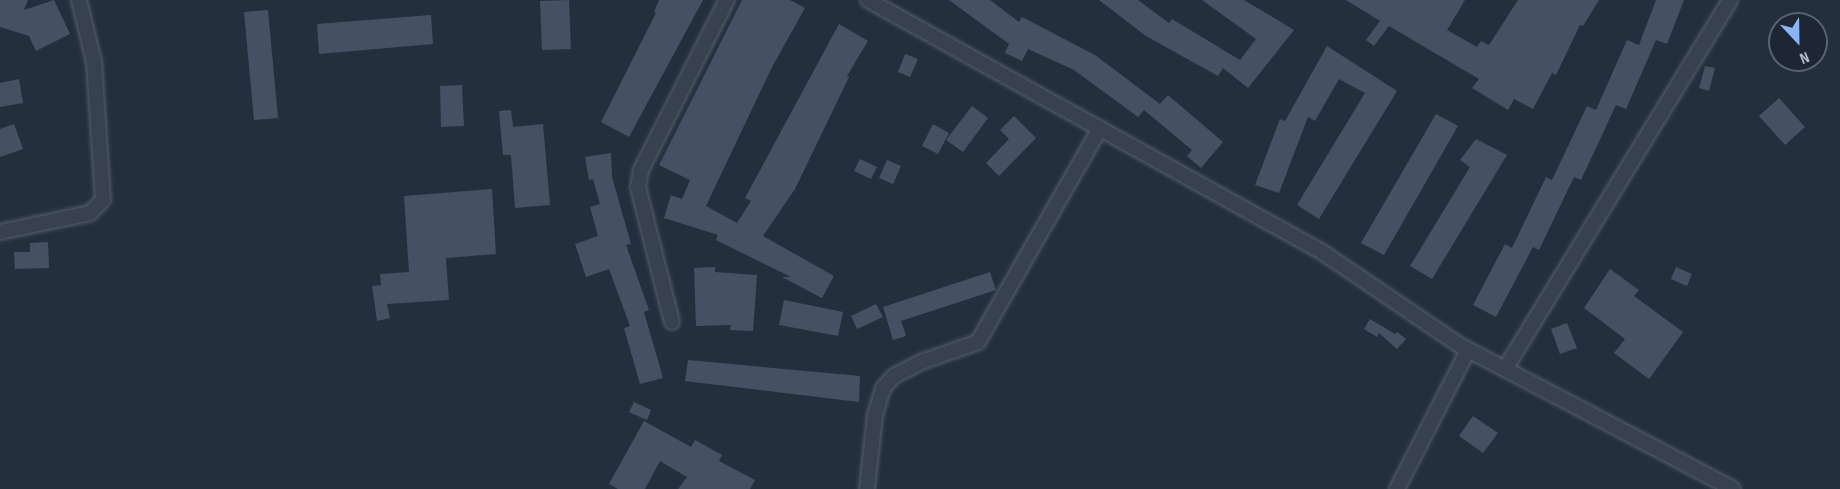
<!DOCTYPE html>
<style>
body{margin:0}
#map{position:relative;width:1840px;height:489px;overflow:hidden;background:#242f3e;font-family:"Sofia Sans Condensed",sans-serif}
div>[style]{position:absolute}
.building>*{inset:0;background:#455162}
.roads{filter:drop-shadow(0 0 2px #565f6c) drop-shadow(0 0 2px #565f6c)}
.minor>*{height:14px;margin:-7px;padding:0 7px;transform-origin:7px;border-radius:7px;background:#38414e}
span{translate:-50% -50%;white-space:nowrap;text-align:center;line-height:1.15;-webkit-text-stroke:6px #1d2633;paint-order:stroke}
.north{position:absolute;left:1768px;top:12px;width:60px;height:60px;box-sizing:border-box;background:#1d2633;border:2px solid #59626f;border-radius:50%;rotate:158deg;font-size:16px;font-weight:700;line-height:24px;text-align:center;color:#b4bcc9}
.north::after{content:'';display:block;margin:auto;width:21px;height:27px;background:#8ab4f8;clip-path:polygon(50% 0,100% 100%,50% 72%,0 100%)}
</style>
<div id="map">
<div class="building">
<i style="clip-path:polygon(0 0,28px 0,24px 10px,54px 0,70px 34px,36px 51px,29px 36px,0 27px)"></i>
<i style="clip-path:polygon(569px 0,571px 49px,542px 50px,540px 1px)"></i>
<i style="clip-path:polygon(659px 0,703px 0,629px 137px,601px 122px,656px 13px,654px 12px)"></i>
<i style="clip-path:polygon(742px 0,790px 0,805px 8px,771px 69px,706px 206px,737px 223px,751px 201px,745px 198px,839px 24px,868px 41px,847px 76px,849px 77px,795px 189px,763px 236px,834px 276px,822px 298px,782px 277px,791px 277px,716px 240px,718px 235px,664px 218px,671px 195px,682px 199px,690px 180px,659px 165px)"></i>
<i style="clip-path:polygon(949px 0,990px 0,1019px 22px,1022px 17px,1095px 55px,1160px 104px,1168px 95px,1223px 142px,1201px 168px,1187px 156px,1192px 150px,1144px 110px,1138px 117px,1074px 70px,1028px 49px,1022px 61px,1005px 53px,1009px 44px)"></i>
<i style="clip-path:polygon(1099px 0,1138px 0,1169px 23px,1172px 19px,1240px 60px,1256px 39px,1202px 0,1244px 0,1294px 30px,1248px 88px,1223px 68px,1218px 76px,1146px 36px)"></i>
<i style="clip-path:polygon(1346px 0,1465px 0,1447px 30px,1477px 47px,1481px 41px,1489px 45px,1518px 0,1599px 0,1583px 26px,1580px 25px,1556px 75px,1552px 73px,1533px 109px,1514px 99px,1508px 110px,1472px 88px,1479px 79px,1389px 26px,1374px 46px,1366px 40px,1380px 21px)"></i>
<i style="clip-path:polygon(1656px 0,1684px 0,1667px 44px,1656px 40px,1626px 109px,1616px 105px,1581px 180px,1574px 177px,1539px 250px,1533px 247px,1496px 317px,1473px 305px,1505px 244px,1512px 248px,1546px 177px,1552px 180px,1587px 106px,1596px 110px,1627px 40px,1639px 45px)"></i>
<i style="clip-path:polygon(268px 10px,278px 118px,254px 120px,244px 12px)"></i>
<i style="clip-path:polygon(431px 15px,433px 44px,319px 54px,317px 24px)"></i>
<i style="clip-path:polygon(1327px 46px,1397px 91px,1319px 219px,1297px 205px,1365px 93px,1339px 79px,1315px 121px,1308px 117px,1279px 193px,1255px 185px,1280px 119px,1285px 121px)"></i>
<i style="clip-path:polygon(905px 54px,918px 59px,910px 77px,898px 72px)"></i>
<i style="clip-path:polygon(1705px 66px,1715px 68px,1709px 91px,1699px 88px)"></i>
<i style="clip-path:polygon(19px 79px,23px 103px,0 107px,0 83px)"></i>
<i style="clip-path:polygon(462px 85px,464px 126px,441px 127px,440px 86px)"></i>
<i style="clip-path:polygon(1779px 98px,1805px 127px,1785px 145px,1759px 116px)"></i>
<i style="clip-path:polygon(972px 106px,988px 118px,963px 152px,946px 140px)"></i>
<i style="clip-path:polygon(511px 110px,513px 127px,543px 124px,550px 205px,515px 208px,511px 155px,503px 155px,499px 111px)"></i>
<i style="clip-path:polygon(1436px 114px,1458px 126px,1384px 255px,1361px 243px)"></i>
<i style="clip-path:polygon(1014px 116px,1036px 138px,999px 176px,986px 163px,1009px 139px,1000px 130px)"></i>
<i style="clip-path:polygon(14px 124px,23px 149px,0 157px,0 129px)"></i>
<i style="clip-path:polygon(933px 124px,949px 133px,938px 154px,922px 146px)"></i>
<i style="clip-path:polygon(1476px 139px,1507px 155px,1432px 279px,1410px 266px,1470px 167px,1460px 160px)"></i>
<i style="clip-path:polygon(611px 153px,612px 177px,631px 244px,626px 245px,649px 310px,644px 312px,663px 378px,640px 384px,624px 328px,630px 326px,609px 269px,586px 277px,575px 244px,598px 236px,590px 207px,600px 204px,593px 179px,589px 180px,585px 157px)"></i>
<i style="clip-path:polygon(860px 159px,877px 167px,871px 179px,854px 171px)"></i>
<i style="clip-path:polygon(887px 160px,901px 166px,893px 184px,879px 178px)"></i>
<i style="clip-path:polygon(492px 189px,496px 254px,446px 258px,449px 300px,387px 304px,390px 318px,377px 321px,372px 286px,381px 285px,380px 274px,409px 272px,404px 196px)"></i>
<i style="clip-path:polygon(48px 242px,49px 268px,15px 269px,14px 252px,30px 252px,30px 243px)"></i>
<i style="clip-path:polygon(715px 267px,715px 272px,757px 275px,753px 331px,730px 330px,731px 325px,696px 326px,694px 268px)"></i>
<i style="clip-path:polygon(1676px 267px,1692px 274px,1687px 286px,1671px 279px)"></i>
<i style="clip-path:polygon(1610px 269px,1639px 290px,1634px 296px,1683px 332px,1649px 379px,1614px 353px,1625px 339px,1584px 308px)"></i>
<i style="clip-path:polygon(990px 272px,996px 290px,901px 321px,906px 336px,893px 340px,883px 307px)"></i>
<i style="clip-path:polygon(784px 300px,843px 312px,838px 336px,779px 325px)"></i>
<i style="clip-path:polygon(876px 304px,883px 317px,857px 329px,851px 316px)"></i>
<i style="clip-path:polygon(1370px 319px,1395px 334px,1397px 332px,1406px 339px,1397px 349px,1379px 333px,1377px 337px,1364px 329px)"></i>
<i style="clip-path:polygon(1567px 323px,1577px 348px,1560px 354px,1551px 329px)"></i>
<i style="clip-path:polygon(688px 360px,860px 376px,859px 402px,685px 381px)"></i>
<i style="clip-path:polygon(634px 402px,651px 410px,647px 420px,629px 412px)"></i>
<i style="clip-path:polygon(1473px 416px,1498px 433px,1483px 453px,1459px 436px)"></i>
<i style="clip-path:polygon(644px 421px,691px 447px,695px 440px,722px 455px,719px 461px,755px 480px,750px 489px,678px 489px,687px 477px,660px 461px,645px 489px,618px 489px,609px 484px)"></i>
</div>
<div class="roads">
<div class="minor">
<i style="left:868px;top:0;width:519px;rotate:29.03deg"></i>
<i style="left:1322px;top:252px;width:168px;rotate:34.1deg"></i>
<i style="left:1461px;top:346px;width:307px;rotate:27.7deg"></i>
<i style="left:0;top:232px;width:92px;rotate:-11.9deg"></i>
<i style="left:90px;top:213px;width:18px;rotate:-45deg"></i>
<i style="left:103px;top:200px;width:138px;rotate:-93.7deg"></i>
<i style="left:94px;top:62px;width:64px;rotate:-103.6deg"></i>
<i style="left:672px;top:322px;width:139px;rotate:-104.1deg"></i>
<i style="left:638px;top:187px;width:17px;rotate:-80deg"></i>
<i style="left:641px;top:170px;width:191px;rotate:-63.2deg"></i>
<i style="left:1505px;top:369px;width:432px;rotate:-58.6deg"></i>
<i style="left:867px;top:489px;width:74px;rotate:-83.8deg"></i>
<i style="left:875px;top:415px;width:28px;rotate:-73deg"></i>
<i style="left:883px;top:388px;width:16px;rotate:-47deg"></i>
<i style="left:894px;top:376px;width:34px;rotate:-27deg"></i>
<i style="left:924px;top:361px;width:57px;rotate:-19.4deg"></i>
<i style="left:978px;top:342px;width:246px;rotate:-60.3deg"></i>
<i style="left:1397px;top:489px;width:156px;rotate:-62.9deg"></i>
</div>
</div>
<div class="north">N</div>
</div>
